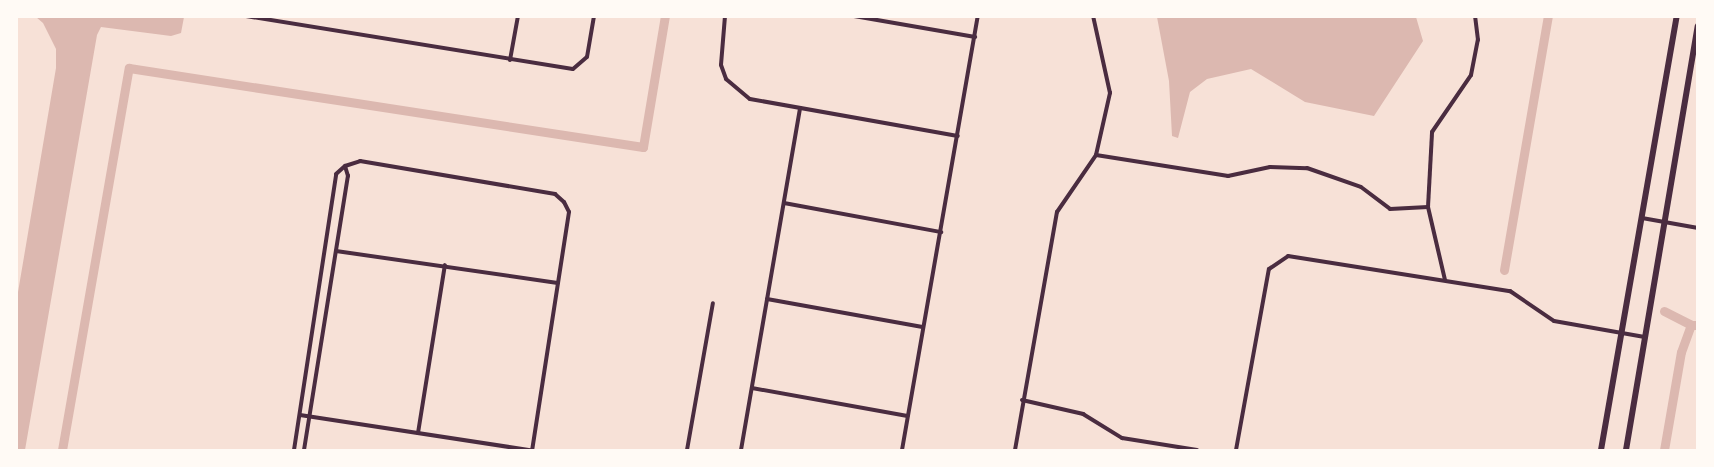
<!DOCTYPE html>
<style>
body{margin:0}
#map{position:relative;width:1714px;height:467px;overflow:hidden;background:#f7e1d7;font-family:"Roboto Condensed",sans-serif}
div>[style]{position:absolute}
.water>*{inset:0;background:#dcb8b0}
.canal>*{height:9px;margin:-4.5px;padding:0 4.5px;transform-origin:4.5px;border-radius:4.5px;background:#dcb8b0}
.minor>*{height:4px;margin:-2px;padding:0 2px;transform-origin:2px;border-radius:2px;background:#4a2c40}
.primary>*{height:6px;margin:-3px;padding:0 3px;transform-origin:3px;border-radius:3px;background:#4a2c40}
span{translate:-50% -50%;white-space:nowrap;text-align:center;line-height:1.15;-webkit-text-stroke:4.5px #fffaf5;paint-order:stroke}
.frame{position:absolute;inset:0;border:18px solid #fffaf5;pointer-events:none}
</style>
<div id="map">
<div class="water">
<i style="clip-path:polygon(36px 17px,184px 17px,181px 33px,171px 36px,101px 27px,97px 35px,25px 450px,17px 450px,17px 298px,56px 68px,56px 49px,43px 23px)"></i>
<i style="clip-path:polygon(1157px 17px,1416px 17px,1423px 41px,1374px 116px,1305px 102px,1251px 69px,1207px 79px,1190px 92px,1178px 138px,1172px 136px,1169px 81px)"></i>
</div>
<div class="canal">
<i style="left:1504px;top:270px;width:258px;rotate:-80.2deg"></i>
<i style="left:1664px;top:311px;width:30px;rotate:27deg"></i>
<i style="left:62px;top:450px;width:388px;rotate:-80.1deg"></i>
<i style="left:129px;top:68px;width:520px;rotate:8.74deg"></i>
<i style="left:643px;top:147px;width:133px;rotate:-80.5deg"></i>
<i style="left:1664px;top:450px;width:99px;rotate:-80.2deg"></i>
<i style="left:1681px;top:352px;width:29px;rotate:-70deg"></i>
<i style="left:1691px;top:325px;width:7px"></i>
</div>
<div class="minor">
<i style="left:246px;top:16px;width:331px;rotate:9.2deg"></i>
<i style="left:573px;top:69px;width:18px;rotate:-41deg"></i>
<i style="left:587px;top:57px;width:42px;rotate:-80.3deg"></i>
<i style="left:725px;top:16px;width:49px;rotate:94.7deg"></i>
<i style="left:721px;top:65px;width:15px;rotate:70deg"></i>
<i style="left:726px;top:79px;width:31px;rotate:40deg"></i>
<i style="left:750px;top:99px;width:211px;rotate:10.1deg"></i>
<i style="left:854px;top:16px;width:123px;rotate:9.8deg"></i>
<i style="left:510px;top:60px;width:45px;rotate:-79.7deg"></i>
<i style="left:1096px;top:155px;width:134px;rotate:9deg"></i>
<i style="left:1228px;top:176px;width:43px;rotate:-12.1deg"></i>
<i style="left:1270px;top:167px;width:37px;rotate:2deg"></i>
<i style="left:1307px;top:168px;width:57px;rotate:19.4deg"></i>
<i style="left:1361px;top:187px;width:36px;rotate:37deg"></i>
<i style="left:1390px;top:209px;width:38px;rotate:-3deg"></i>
<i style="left:784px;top:203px;width:160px;rotate:10.5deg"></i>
<i style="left:1642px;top:218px;width:57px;rotate:10.1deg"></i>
<i style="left:336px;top:251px;width:224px;rotate:8.2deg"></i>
<i style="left:1445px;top:280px;width:75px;rotate:-103.1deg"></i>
<i style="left:1428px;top:207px;width:75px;rotate:-86.9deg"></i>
<i style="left:1432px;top:132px;width:69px;rotate:-55.6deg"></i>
<i style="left:1471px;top:75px;width:36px;rotate:-79deg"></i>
<i style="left:1478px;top:40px;width:24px;rotate:-97deg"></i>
<i style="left:767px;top:299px;width:158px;rotate:10.2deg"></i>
<i style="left:752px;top:388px;width:158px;rotate:10.2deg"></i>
<i style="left:1022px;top:400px;width:63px;rotate:12.9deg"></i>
<i style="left:1083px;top:414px;width:46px;rotate:31.6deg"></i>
<i style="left:1122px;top:438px;width:76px;rotate:9.1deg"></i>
<i style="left:300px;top:415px;width:233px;rotate:8.7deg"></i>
<i style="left:418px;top:433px;width:170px;rotate:-80.9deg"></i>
<i style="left:294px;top:450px;width:279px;rotate:-81.3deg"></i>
<i style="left:336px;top:174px;width:12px;rotate:-42deg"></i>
<i style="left:345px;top:166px;width:16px;rotate:-18deg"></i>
<i style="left:360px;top:161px;width:198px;rotate:9.6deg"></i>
<i style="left:555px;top:194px;width:12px;rotate:42deg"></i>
<i style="left:564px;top:202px;width:11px;rotate:63deg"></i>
<i style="left:569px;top:212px;width:241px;rotate:98.8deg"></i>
<i style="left:304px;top:450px;width:278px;rotate:-80.9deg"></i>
<i style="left:348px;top:176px;width:10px;rotate:-107deg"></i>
<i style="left:687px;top:450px;width:149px;rotate:-80deg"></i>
<i style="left:741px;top:450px;width:347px;rotate:-80.2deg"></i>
<i style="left:902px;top:450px;width:441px;rotate:-80.1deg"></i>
<i style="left:1015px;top:450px;width:242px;rotate:-80deg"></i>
<i style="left:1057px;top:212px;width:69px;rotate:-55.6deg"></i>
<i style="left:1096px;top:155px;width:64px;rotate:-77.3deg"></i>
<i style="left:1110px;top:93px;width:79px;rotate:-102.4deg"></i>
<i style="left:1236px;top:450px;width:184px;rotate:-79.7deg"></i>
<i style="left:1269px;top:269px;width:23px;rotate:-34deg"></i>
<i style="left:1288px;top:256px;width:225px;rotate:9deg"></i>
<i style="left:1510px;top:291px;width:53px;rotate:34.3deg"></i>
<i style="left:1554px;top:321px;width:92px;rotate:10deg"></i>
</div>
<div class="primary">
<i style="left:1601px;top:450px;width:441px;rotate:-80.1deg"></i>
<i style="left:1626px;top:450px;width:430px;rotate:-80.4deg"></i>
</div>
<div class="frame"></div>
</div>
